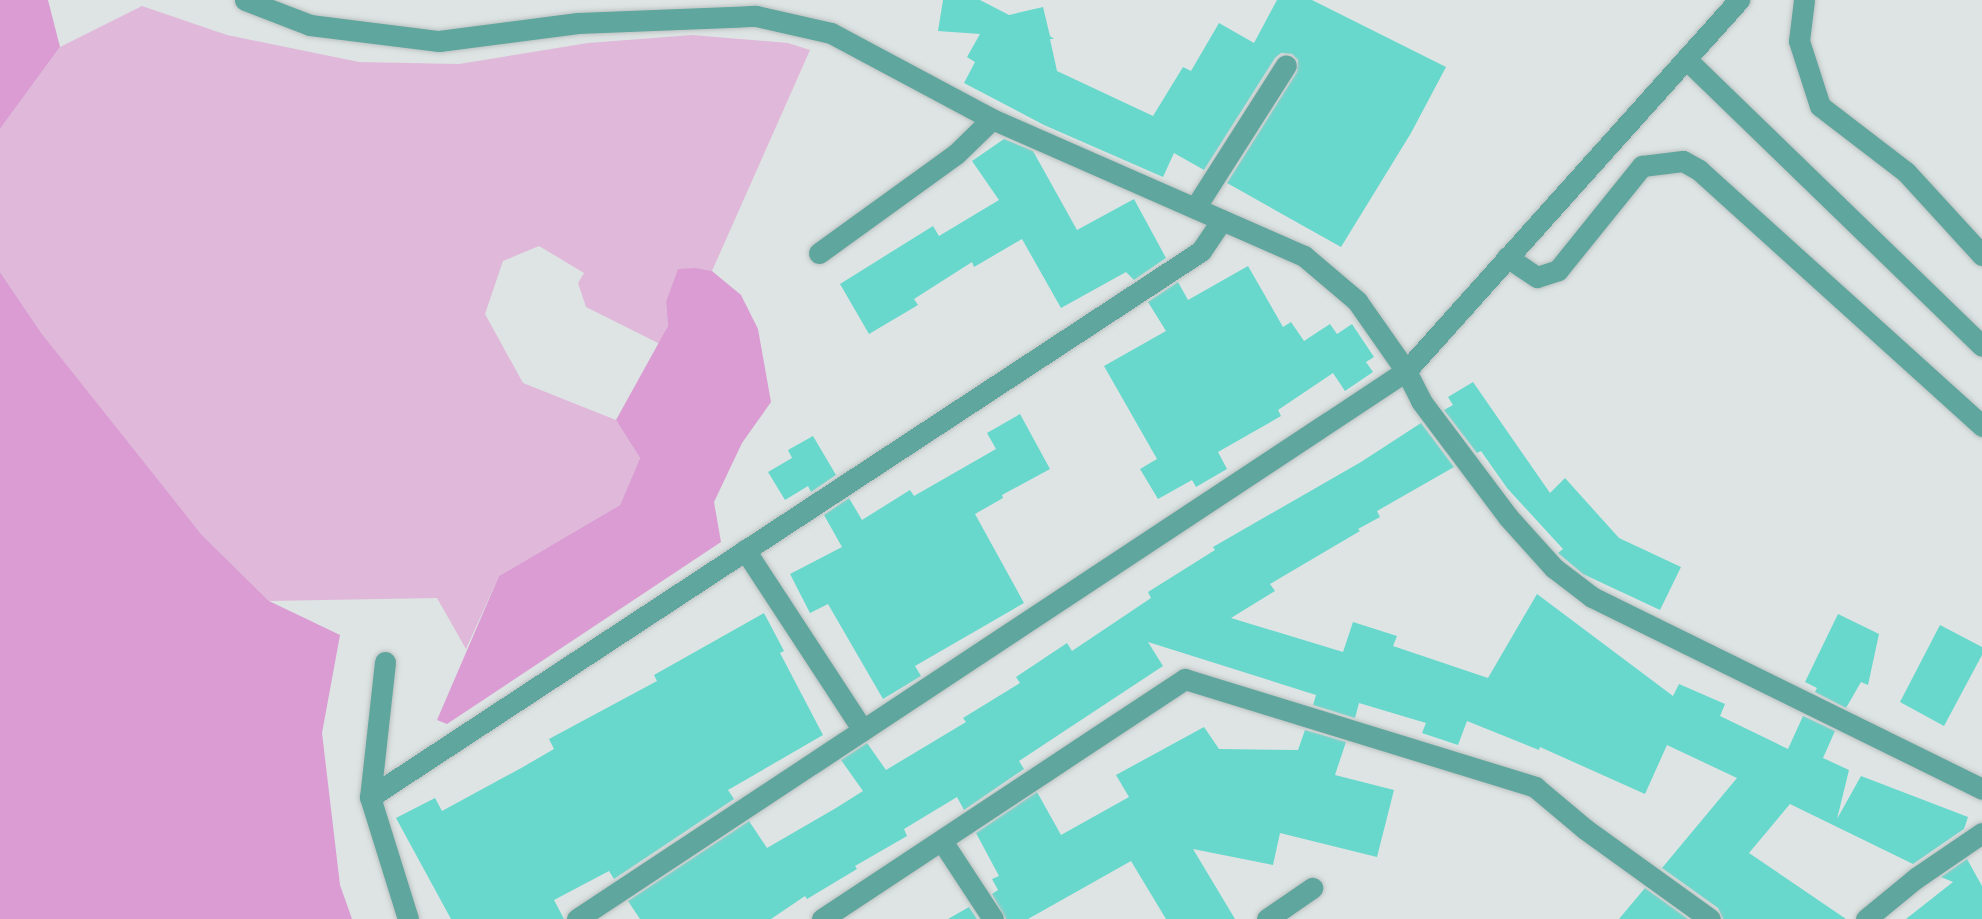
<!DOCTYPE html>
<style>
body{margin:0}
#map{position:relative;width:1982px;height:919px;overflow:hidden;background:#dde4e3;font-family:"IBM Plex Sans",sans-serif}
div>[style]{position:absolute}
.green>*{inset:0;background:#e0b9da}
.forest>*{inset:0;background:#da9cd3}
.building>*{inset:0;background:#68d8cd}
.roads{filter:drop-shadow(0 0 2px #bcc2c1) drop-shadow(0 0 2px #bcc2c1)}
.minor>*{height:21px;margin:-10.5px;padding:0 10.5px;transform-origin:10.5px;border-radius:10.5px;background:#5ea69e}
span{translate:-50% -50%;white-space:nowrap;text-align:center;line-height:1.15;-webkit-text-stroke:5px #eaf1f0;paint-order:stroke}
</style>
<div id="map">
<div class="green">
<i style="clip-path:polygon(142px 6px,227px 35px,359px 62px,459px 64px,588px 43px,692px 35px,788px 43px,810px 50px,712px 271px,696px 268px,666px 302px,668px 326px,660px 344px,586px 307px,578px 283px,584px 273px,539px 246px,503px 261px,485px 314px,523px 383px,616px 420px,640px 458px,620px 505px,499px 576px,466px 649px,437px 598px,269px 601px,201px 534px,147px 469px,42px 334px,0 272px,0 129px,60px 47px)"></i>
</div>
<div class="forest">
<i style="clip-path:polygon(0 0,48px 0,60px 47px,0 129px)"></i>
<i style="clip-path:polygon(696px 268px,712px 271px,741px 295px,758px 329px,771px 402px,742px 443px,714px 502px,721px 542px,447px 724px,437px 720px,499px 576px,620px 505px,640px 458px,616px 420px,668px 326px,666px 302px,678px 269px)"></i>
<i style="clip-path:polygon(0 272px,42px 334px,201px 534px,269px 601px,340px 635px,322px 733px,340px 885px,352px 919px,0 919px)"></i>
</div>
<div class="building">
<i style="clip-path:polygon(943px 0,980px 0,1009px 15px,1043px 7px,1050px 36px,1054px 39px,1050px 39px,1057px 71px,1153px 116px,1183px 67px,1191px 71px,1219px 23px,1254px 43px,1277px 0,1312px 0,1446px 67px,1411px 133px,1341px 247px,1227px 183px,1297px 72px,1298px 60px,1292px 54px,1281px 53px,1275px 58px,1204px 170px,1174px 153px,1163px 177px,1044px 125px,964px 83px,975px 62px,967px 57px,980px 34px,938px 31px)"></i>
<i style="clip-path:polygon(1004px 139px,1033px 151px,1077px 230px,1134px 199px,1166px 258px,1134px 280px,1126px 272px,1061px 308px,1022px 239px,974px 267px,972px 262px,914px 299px,918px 305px,869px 334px,840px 284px,933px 226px,939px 236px,999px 200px,972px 161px)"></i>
<i style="clip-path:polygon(1248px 266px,1283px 327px,1291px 322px,1304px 341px,1330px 324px,1337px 334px,1352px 324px,1374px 357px,1366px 362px,1373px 372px,1345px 391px,1333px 373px,1278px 410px,1281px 416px,1218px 452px,1227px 469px,1196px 487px,1192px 480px,1158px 499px,1140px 469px,1157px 459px,1104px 366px,1166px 331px,1148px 302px,1178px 282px,1188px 300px)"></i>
<i style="clip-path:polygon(1473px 382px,1550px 493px,1565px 478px,1619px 538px,1681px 567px,1660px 610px,1583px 574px,1558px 553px,1563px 549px,1507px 488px,1481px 451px,1477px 453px,1444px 410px,1453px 405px,1448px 397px)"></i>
<i style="clip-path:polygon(1020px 414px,1050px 469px,1002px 495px,1003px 498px,975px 514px,1024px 603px,915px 666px,921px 676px,883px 699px,828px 604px,810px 613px,790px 574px,842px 547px,824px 515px,849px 498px,862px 520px,910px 490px,914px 496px,996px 449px,987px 433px)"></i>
<i style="clip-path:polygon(1421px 423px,1454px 467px,1377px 511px,1380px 517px,1358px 529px,1360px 531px,1270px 584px,1275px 591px,1231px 618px,1343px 652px,1353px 622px,1397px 636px,1393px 646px,1488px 678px,1537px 594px,1673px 696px,1679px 684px,1725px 704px,1720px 716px,1788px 749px,1803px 716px,1835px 731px,1823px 758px,1849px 770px,1837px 819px,1861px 776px,1968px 817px,1964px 829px,1913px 864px,1790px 804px,1749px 853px,1846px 919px,1723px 919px,1718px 908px,1662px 868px,1737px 778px,1667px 745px,1645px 794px,1540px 747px,1539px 750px,1467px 721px,1458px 745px,1422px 733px,1426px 723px,1359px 703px,1355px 718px,1313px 705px,1316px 695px,1148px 642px,1163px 666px,1019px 761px,1024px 769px,964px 810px,957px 797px,904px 829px,907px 836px,855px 866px,857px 869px,807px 899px,805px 896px,771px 919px,640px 919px,628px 901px,749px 821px,767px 848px,836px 808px,863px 791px,841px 760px,867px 743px,886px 770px,966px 722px,963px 718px,1020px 683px,1016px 677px,1067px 643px,1072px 651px,1151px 598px,1148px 592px,1215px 550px,1213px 547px,1361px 462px)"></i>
<i style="clip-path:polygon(813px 436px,836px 475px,811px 492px,808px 486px,785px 500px,768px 472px,792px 458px,788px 450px)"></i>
<i style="clip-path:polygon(764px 613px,784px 651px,780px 653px,823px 735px,728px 790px,734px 799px,614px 879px,609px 871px,554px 900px,564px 919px,451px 919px,396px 818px,435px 798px,442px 811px,523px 767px,554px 749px,549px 739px,657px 681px,654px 675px)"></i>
<i style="clip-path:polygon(1838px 614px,1879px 634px,1868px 685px,1861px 682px,1846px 708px,1815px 692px,1817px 688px,1805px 682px)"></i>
<i style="clip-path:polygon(1940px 625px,1982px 647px,1982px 655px,1944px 726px,1900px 702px)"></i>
<i style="clip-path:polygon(1204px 727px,1219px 749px,1298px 750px,1305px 730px,1346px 742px,1335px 775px,1394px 790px,1377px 857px,1280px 833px,1273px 865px,1193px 849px,1235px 919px,1166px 919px,1131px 861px,1028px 919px,1006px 919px,992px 894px,998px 890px,992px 879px,999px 876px,976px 833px,1037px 792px,1061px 835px,1129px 797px,1116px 775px)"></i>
<i style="clip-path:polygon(1967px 859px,1982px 886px,1982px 919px,1906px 919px,1953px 882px,1941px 877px)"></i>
<i style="clip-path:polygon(1645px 888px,1688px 919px,1619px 919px)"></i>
<i style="clip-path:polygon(969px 907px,977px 919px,948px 919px)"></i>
</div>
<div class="roads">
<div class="minor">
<i style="left:245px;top:0;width:70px;rotate:21deg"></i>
<i style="left:310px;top:25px;width:130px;rotate:7.1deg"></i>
<i style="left:439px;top:41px;width:140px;rotate:-7.4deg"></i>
<i style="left:578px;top:23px;width:178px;rotate:-2.3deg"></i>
<i style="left:756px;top:16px;width:77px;rotate:12.8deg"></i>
<i style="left:831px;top:33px;width:183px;rotate:28.1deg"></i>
<i style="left:992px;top:119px;width:341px;rotate:23.7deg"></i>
<i style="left:1304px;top:256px;width:70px;rotate:40.3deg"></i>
<i style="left:1357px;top:301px;width:85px;rotate:55deg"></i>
<i style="left:1406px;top:371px;width:34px;rotate:63deg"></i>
<i style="left:1421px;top:401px;width:145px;rotate:53.1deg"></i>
<i style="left:1508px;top:517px;width:69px;rotate:48deg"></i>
<i style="left:1554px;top:568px;width:48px;rotate:37.3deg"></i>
<i style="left:1592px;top:597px;width:435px;rotate:26.2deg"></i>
<i style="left:1804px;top:0;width:41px;rotate:97deg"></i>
<i style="left:1799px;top:41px;width:68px;rotate:72.1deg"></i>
<i style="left:1820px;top:106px;width:108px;rotate:37.5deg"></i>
<i style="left:1906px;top:172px;width:113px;rotate:47.5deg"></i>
<i style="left:1686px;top:59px;width:412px;rotate:44.1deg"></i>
<i style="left:1195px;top:208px;width:169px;rotate:-57.5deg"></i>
<i style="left:819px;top:253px;width:169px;rotate:-35.9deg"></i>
<i style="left:956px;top:154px;width:50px;rotate:-44.2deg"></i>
<i style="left:1507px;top:257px;width:36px;rotate:34deg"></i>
<i style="left:1537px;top:277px;width:22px;rotate:-18deg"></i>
<i style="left:1558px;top:270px;width:134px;rotate:-51.1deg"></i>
<i style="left:1642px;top:166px;width:41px;rotate:-7deg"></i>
<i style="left:1683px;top:161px;width:18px;rotate:29deg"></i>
<i style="left:1699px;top:170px;width:382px;rotate:42.1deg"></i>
<i style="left:745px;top:550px;width:215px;rotate:56.8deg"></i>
<i style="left:385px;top:662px;width:136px;rotate:96.3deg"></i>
<i style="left:370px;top:797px;width:128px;rotate:72.7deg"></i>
<i style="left:370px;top:797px;width:994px;rotate:-33.31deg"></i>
<i style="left:1201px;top:251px;width:37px;rotate:-56deg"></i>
<i style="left:942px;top:841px;width:93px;rotate:56.8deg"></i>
<i style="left:577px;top:919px;width:994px;rotate:-33.47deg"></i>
<i style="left:1406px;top:371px;width:499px;rotate:-48.1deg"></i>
<i style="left:822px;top:919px;width:435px;rotate:-33.5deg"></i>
<i style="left:1185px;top:679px;width:366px;rotate:17.1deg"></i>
<i style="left:1535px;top:787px;width:65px;rotate:40deg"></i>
<i style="left:1585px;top:829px;width:154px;rotate:35.8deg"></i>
<i style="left:1267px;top:919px;width:55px;rotate:-34.6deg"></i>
<i style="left:1866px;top:919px;width:65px;rotate:-39.4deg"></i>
<i style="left:1916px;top:878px;width:80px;rotate:-34.3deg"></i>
</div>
</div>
</div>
